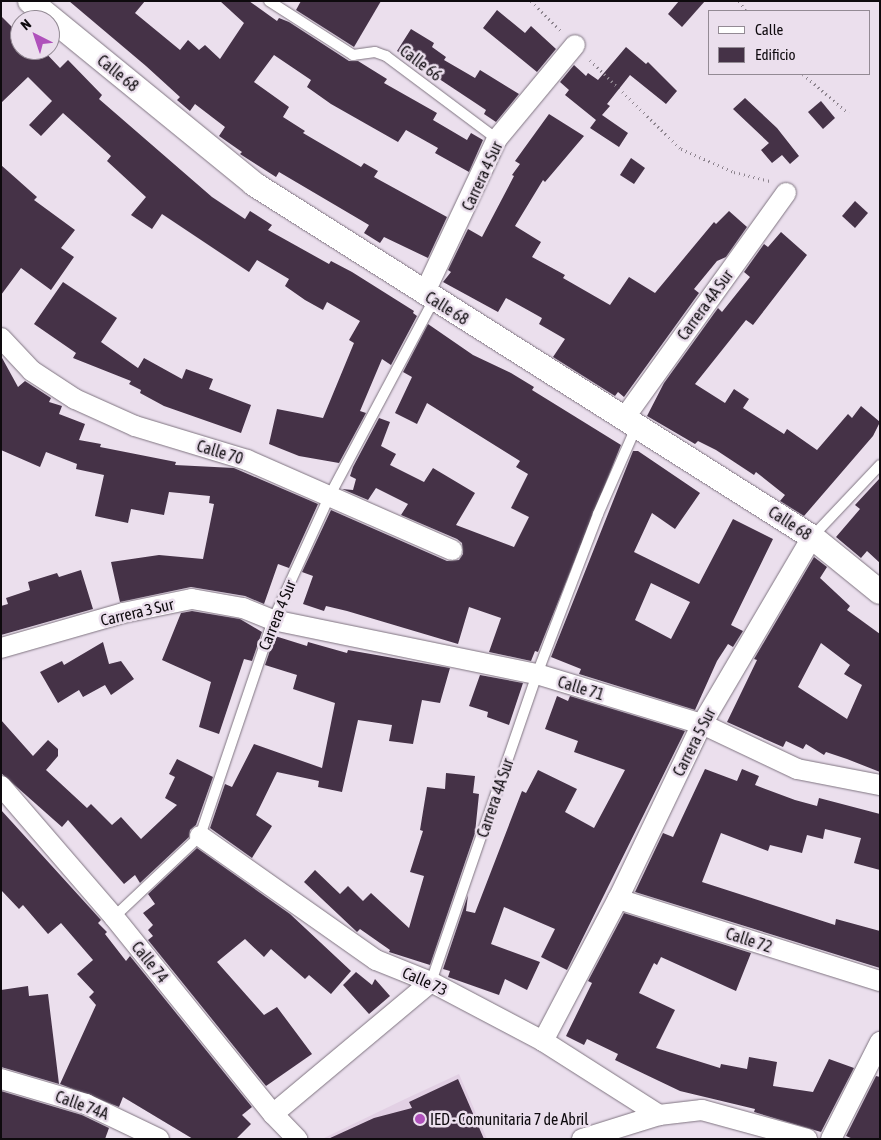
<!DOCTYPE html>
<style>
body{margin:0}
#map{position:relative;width:881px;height:1140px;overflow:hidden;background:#ebdfed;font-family:"Asap Condensed",sans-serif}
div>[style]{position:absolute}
.built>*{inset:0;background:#e2d0e4}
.building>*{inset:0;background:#453247}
.path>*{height:3px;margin-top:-1.5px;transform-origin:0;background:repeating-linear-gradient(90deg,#8d848e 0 1px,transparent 0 5px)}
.roads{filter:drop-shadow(0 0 1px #7f7480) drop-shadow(0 0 1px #7f7480)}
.service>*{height:10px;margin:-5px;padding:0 5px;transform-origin:5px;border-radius:5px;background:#fff}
.minor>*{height:20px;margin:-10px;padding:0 10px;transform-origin:10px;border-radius:10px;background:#fff}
.tertiary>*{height:24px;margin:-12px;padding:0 12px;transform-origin:12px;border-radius:12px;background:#fff}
.dots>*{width:14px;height:14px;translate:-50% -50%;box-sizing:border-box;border:2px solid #ebdfed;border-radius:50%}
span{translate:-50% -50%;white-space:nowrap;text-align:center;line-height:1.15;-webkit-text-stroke:5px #ebdfed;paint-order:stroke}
.street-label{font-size:16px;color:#0e0a0e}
.poi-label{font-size:16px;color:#0e0a0e}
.left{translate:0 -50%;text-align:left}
.frame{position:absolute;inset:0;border:2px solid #0e0a0e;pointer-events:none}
.legend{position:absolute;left:708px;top:10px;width:162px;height:65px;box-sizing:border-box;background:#ebdfed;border:1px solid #938a94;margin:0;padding:6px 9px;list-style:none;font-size:15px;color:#0e0a0e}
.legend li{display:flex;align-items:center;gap:10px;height:25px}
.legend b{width:25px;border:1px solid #938a94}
.north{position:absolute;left:10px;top:10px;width:50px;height:50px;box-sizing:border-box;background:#ebdfed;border:1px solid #938a94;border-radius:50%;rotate:319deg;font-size:14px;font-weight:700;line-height:20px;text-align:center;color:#0e0a0e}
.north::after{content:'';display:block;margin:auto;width:18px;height:22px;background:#af51bb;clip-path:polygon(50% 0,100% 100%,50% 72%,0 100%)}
</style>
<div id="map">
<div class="built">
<i style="clip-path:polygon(459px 1074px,487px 1139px,322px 1139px,403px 1100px)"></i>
</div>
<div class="building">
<i style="clip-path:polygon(69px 1px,145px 1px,135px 13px,180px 50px,188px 40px,199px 50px,205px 45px,220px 59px,244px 23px,220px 1px,249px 1px,277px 21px,279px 18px,289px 22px,349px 61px,358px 61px,387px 79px,384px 83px,437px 113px,433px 120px,467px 140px,471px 133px,483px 140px,469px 172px,435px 153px,438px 148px,406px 130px,398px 142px,331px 104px,307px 87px,311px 80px,274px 55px,254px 82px,289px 107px,283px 117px,305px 131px,303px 133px,361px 167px,364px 163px,378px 171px,374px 177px,447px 217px,428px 258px,384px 237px,380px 243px,364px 233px,369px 225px,279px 172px,276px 177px,240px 154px,242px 152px,219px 136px,225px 127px,195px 104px,190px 111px,177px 100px,180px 97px,146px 66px)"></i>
<i style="clip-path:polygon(301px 1px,381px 1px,354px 47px,296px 10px)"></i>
<i style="clip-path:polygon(679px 1px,705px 1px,682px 27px,668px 14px)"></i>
<i style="clip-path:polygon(497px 10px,525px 33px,531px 26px,556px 49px,537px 72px,483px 28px)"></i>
<i style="clip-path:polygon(1px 16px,20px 35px,20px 50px,43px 50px,60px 68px,68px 60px,102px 95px,99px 99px,212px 197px,245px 219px,250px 211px,272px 225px,268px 230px,329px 264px,331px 261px,352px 272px,414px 311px,413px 313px,417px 316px,391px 365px,382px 359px,360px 411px,366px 413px,339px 463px,299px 456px,269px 444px,277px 409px,323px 418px,354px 343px,349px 340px,360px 321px,327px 302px,323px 310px,305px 300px,285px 286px,289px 279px,257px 260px,249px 272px,162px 214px,152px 229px,131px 215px,146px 197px,107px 161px,111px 156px,63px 113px,41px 136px,29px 125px,52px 101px,28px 77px,1px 103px)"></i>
<i style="clip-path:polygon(411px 29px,434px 43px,432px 47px,446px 57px,444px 60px,475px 78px,480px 70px,519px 94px,496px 122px,484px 114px,486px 110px,397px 51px)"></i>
<i style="clip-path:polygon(626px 47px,646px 64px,648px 62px,677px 91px,666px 104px,630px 75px,607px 104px,610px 106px,602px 115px,628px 133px,619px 147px,590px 128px,596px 120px,565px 95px,569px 90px,560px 82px,574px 65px,586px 76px,588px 73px,598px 80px)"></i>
<i style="clip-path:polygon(745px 98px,777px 128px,799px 156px,790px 164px,782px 155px,772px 163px,761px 150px,769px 143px,733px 109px)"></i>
<i style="clip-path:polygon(821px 101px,835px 118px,823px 129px,808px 112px)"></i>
<i style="clip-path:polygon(549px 114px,584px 136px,545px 182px,543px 180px,515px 226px,541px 242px,532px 257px,565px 275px,563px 278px,610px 305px,629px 277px,655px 293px,714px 222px,716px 224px,729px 211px,747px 227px,726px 257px,717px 261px,694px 289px,699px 293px,624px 397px,618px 392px,615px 396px,553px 357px,565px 339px,539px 324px,542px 318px,506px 298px,498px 312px,443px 282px,451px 272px,448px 270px,468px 229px,482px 237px,514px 176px,512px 175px,520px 164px,515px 161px)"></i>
<i style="clip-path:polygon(631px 158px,645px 168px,634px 184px,620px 175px)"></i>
<i style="clip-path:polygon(1px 165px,37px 197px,34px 200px,75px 230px,61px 248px,74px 257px,51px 290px,21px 268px,1px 295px)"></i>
<i style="clip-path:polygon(855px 201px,868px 213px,855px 228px,842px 216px)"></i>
<i style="clip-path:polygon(781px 232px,807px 255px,753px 325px,746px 320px,695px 384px,725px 403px,734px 389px,749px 399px,743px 408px,784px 434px,787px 429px,817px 450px,848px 414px,852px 418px,861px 406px,880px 422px,873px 436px,804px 516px,780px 501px,785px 495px,756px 472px,754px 475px,716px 450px,698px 441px,695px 444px,647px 416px,664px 383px,718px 308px,722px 312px,750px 277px,744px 272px,764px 244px,768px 247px)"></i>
<i style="clip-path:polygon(63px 282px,117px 318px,101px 342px,138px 368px,144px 358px,182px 379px,186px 369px,213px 379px,209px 389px,251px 405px,241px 433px,164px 406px,140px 393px,141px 390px,129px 384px,131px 381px,73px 358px,76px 353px,34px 324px)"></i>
<i style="clip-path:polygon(428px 324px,473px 355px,511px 373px,534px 387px,532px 390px,621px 445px,538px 652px,535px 651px,531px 661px,489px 652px,501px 618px,469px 607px,458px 644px,347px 611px,326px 606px,324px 611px,303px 604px,313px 576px,302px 572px,331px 510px,447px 561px,459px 560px,463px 554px,462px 543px,457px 539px,401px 515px,408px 504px,376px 488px,368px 500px,342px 489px,353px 490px,356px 479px,350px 476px,353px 467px,379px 418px,390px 422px,381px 446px,396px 454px,390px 465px,424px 482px,433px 468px,475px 493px,456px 525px,514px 547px,529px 517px,511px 508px,528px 474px,516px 467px,520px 461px,427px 403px,417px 424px,395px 413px,412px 377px,403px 372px)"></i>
<i style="clip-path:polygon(1px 356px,18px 387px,25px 381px,51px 398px,49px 402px,62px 406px,59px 414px,85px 424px,79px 440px,101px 444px,100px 447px,176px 462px,175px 465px,234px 468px,318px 504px,289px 568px,278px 564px,264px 604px,245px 596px,191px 587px,120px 602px,111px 562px,159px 555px,203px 559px,214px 504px,209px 503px,210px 496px,169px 492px,164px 515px,131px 509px,128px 523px,95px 516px,104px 475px,76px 469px,77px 464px,46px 452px,40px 467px,1px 450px)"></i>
<i style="clip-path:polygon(evenodd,633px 451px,638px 451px,700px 493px,675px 529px,652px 513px,634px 552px,699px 584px,733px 519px,773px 539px,731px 625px,743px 631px,733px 647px,728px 644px,717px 661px,695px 710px,579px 674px,581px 669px,551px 657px,633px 451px,651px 583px,690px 602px,671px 639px,635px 620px,651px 583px)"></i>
<i style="clip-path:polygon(880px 478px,880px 563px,867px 551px,861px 558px,836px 537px,860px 509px,855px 505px)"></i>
<i style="clip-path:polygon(evenodd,814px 557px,827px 567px,820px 578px,850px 606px,847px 610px,880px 634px,880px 772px,847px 759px,826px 752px,824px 755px,806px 744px,803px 749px,786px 741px,783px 747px,727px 722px,757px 660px,754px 659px,814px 557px,821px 643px,850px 665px,844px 674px,862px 685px,847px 719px,798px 687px,821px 643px)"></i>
<i style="clip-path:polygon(81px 570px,93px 609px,1px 635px,1px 606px,8px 604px,6px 598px,30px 590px,28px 582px,57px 573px,59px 577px)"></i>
<i style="clip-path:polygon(192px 611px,240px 619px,262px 632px,252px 661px,244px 659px,219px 734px,199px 727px,211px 682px,162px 660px,181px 613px)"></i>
<i style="clip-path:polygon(275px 636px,307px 646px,308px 642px,347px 653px,348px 650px,450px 668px,440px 703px,422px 700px,413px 744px,389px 741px,392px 725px,358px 720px,342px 792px,318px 787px,319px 781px,277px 772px,256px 815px,272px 826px,252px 858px,210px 828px,225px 784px,232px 787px,254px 744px,322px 768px,335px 703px,293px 689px,297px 675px,265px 665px)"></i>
<i style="clip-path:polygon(103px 642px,109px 664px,121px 661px,134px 679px,111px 695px,105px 685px,83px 697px,79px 690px,58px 703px,40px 672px,62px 661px,64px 665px)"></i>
<i style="clip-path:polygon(480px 675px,523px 683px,509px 725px,487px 717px,488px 712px,469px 706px)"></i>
<i style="clip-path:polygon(557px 696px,568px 701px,570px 696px,685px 731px,567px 970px,541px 957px,555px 929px,504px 907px,491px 944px,540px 962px,527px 990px,505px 979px,499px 995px,448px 977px,450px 971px,443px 969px,468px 895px,466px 911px,475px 913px,522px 791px,526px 793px,538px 770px,577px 789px,565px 812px,594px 828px,625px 770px,574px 752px,578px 741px,545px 729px)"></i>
<i style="clip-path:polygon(1px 720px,33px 756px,48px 740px,58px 749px,58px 756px,46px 770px,87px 808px,91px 804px,112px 825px,121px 817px,141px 839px,177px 805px,165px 798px,175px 777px,169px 774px,177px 759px,213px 777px,196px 825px,190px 830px,189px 837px,140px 883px,135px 875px,124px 884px,68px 820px,62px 827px,1px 773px)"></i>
<i style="clip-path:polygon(705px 769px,737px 781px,742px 769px,759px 776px,755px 785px,795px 800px,817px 806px,819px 798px,880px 814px,880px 870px,854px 863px,861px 838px,825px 829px,823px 839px,807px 835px,802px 853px,770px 845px,768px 851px,721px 833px,702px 882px,835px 925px,836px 919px,880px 931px,880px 968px,635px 892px,663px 833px,673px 837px)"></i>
<i style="clip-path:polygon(446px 773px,475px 776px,473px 793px,479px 794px,475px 833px,430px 965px,389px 952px,390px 950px,360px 929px,357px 932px,304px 882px,315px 870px,340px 894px,348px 886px,363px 901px,371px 893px,409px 928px,424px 876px,410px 872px,423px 831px,420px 830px,427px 787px,445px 789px)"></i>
<i style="clip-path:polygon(1px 810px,101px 920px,98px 923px,107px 932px,105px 934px,126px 961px,130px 956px,252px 1107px,242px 1115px,251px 1124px,236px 1139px,193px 1139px,123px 1097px,119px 1107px,60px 1084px,96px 1005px,89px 997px,94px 992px,77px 974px,93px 960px,61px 923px,48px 934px,23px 905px,19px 909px,1px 890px)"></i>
<i style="clip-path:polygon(197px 848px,290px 914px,351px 971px,331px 994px,309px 975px,305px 979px,271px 949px,264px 957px,245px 939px,217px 962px,264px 1015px,277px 1007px,312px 1054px,266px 1086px,148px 940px,153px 936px,148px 930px,153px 925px,143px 913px,155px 904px,148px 894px)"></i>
<i style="clip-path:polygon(624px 913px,751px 953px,736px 991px,661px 957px,657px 965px,654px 963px,639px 993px,675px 1010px,656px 1048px,720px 1068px,721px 1064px,747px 1069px,749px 1057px,777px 1062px,773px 1086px,813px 1092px,829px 1059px,854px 1068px,821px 1132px,754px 1112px,755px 1109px,680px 1091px,615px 1060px,618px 1054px,587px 1039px,584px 1045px,566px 1036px,592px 983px,588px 981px)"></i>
<i style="clip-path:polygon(356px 972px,372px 985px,375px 979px,390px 996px,369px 1014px,343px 985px)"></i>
<i style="clip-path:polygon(28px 986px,29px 996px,48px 994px,59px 1084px,1px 1067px,1px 990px)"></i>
<i style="clip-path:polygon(876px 1076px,880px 1077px,880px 1139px,853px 1139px,846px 1136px)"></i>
<i style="clip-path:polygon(458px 1079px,484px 1139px,328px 1139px,374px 1118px,412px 1108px,409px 1102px)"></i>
<i style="clip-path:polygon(1px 1091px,82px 1115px,109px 1128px,105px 1139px,1px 1139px)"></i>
</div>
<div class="path">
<i style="left:531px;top:1px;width:42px;rotate:45deg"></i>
<i style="left:739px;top:1px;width:12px;rotate:55deg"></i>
<i style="left:590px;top:60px;width:127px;rotate:44.4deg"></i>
<i style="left:681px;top:149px;width:58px;rotate:23.5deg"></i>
<i style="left:734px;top:172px;width:38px;rotate:14deg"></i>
<i style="left:803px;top:74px;width:60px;rotate:40.9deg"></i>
</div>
<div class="roads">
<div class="service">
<i style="left:269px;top:1px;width:100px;rotate:32.7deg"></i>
<i style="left:353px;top:55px;width:22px;rotate:-8deg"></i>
<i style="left:375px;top:52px;width:12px;rotate:20deg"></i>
<i style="left:386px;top:56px;width:139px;rotate:36.8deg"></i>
<i style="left:812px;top:537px;width:99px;rotate:-46.6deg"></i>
<i style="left:114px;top:917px;width:118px;rotate:-43.3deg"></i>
<i style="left:200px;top:836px;width:228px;rotate:-71.3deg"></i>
<i style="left:273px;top:620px;width:137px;rotate:-65.5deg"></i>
<i style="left:330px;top:495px;width:222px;rotate:-62deg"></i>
<i style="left:431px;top:982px;width:326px;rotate:-71deg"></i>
<i style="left:537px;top:674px;width:171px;rotate:-69.1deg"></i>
<i style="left:598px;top:514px;width:97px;rotate:-66.3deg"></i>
</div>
<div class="minor">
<i style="left:424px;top:294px;width:171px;rotate:-64.8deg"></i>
<i style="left:497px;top:139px;width:122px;rotate:-50.3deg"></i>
<i style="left:1px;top:338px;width:45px;rotate:46.8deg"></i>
<i style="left:32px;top:371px;width:51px;rotate:33.1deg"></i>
<i style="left:75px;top:399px;width:66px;rotate:24.2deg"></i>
<i style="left:135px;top:426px;width:117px;rotate:16.9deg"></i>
<i style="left:247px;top:460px;width:224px;rotate:23.7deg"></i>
<i style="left:625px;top:417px;width:276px;rotate:-54.3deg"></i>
<i style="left:1px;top:648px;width:127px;rotate:-16deg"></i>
<i style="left:123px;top:613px;width:70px;rotate:-11.5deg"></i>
<i style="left:192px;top:599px;width:52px;rotate:10deg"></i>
<i style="left:243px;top:608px;width:32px;rotate:22deg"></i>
<i style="left:273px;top:620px;width:269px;rotate:11.6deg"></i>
<i style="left:537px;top:674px;width:172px;rotate:16.9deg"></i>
<i style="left:702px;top:724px;width:105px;rotate:25.3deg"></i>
<i style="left:797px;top:769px;width:85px;rotate:10.9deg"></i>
<i style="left:1px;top:786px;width:173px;rotate:49.2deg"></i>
<i style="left:114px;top:917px;width:253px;rotate:51.1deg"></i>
<i style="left:273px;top:1114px;width:35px;rotate:46deg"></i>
<i style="left:200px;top:836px;width:215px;rotate:35.2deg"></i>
<i style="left:376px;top:960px;width:59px;rotate:21.8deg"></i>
<i style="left:431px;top:982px;width:127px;rotate:27.8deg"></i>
<i style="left:543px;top:1041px;width:138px;rotate:32.5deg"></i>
<i style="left:618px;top:899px;width:275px;rotate:17.4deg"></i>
<i style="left:543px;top:1041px;width:161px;rotate:-62.2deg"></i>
<i style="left:618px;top:899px;width:194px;rotate:-64.4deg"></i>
<i style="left:702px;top:724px;width:217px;rotate:-59.5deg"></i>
<i style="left:1px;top:1079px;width:89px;rotate:16.4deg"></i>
<i style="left:86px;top:1104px;width:81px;rotate:25.6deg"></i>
<i style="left:273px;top:1114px;width:206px;rotate:-39.9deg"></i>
<i style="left:582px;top:1139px;width:81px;rotate:-17.3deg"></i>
<i style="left:659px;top:1115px;width:43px;rotate:-6.6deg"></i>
<i style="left:702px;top:1110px;width:109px;rotate:15.4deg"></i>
<i style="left:831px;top:1139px;width:109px;rotate:-63.2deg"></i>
</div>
<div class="tertiary">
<i style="left:30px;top:1px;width:289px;rotate:39.2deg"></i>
<i style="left:254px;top:184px;width:660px;rotate:32.32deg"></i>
<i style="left:812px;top:537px;width:87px;rotate:39deg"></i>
</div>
</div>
<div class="dots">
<i style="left:420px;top:1119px;background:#af51bb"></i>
</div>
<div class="street-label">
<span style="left:421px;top:63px;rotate:37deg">Calle 66</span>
<span style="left:118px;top:73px;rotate:39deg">Calle 68</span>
<span style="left:482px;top:176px;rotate:-65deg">Carrera 4 Sur</span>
<span style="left:705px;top:305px;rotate:-54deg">Carrera 4A Sur</span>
<span style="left:447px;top:308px;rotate:32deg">Calle 68</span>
<span style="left:220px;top:452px;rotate:17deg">Calle 70</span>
<span style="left:790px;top:523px;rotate:33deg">Calle 68</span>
<span style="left:137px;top:612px;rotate:-13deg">Carrera 3 Sur</span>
<span style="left:277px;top:615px;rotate:-68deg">Carrera 4 Sur</span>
<span style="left:581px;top:688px;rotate:17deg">Calle 71</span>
<span style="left:694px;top:742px;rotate:-63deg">Carrera 5 Sur</span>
<span style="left:495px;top:798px;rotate:-71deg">Carrera 4A Sur</span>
<span style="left:749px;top:940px;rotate:18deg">Calle 72</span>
<span style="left:150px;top:962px;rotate:51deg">Calle 74</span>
<span style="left:425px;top:981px;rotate:24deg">Calle 73</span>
<span style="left:82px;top:1105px;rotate:20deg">Calle 74A</span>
</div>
<div class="poi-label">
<span class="left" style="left:430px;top:1119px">IED - Comunitaria 7 de Abril</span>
</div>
<div class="frame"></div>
<ul class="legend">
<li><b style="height:6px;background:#fff"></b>Calle</li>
<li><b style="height:14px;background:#453247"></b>Edificio</li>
</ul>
<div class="north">N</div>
</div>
